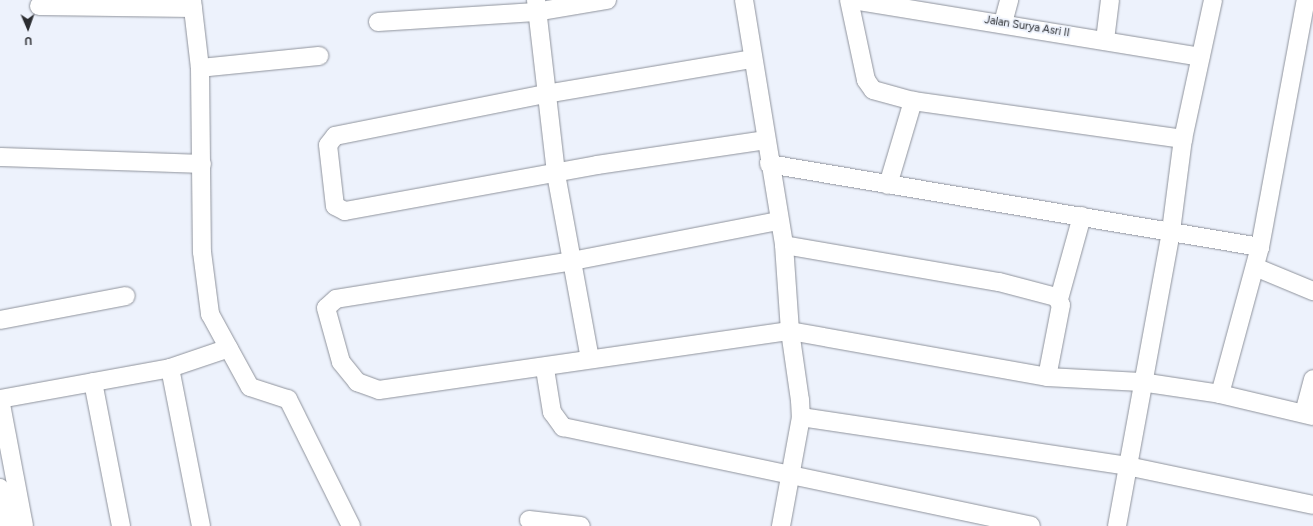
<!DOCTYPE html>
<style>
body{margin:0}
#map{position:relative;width:1313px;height:526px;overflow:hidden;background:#edf2fc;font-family:Figtree,sans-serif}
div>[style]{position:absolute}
.roads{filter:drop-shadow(0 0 1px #8f939c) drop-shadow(0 0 1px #8f939c)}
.street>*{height:18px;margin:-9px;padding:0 9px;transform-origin:9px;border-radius:9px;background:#fff}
span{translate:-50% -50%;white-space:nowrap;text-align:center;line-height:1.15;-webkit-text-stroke:3.5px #edf2fc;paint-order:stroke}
.street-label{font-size:11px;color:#2b2d31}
.north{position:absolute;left:8px;top:8px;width:40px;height:40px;-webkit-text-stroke:3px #edf2fc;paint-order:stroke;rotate:178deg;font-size:11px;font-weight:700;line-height:16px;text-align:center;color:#2b2d31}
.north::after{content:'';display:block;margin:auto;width:14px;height:18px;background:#2b2d31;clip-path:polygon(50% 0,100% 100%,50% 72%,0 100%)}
</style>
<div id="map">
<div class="roads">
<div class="street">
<i style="left:192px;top:0;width:68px;rotate:83.3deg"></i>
<i style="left:200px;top:68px;width:184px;rotate:89.4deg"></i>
<i style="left:202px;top:252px;width:63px;rotate:82.6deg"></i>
<i style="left:210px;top:314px;width:83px;rotate:61.3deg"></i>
<i style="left:250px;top:387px;width:40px;rotate:18deg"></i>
<i style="left:288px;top:399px;width:142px;rotate:63.6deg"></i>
<i style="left:536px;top:0;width:175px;rotate:83.4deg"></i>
<i style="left:556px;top:174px;width:188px;rotate:79.6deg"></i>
<i style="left:744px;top:0;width:248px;rotate:80.7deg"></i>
<i style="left:784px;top:245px;width:86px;rotate:86deg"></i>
<i style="left:790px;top:331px;width:70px;rotate:81.8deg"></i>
<i style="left:800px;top:400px;width:17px;rotate:87deg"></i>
<i style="left:801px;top:417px;width:111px;rotate:100.4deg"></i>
<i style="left:849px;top:0;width:82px;rotate:78deg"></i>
<i style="left:866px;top:80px;width:12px;rotate:55deg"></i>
<i style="left:873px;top:90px;width:41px;rotate:15.4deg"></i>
<i style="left:853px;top:0;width:352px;rotate:9.3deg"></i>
<i style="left:39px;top:6px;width:154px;rotate:0.7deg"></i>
<i style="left:378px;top:22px;width:158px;rotate:-3.6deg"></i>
<i style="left:536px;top:12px;width:72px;rotate:-9.6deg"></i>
<i style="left:1003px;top:23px;width:24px;rotate:-75deg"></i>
<i style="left:1105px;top:40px;width:40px;rotate:-82.9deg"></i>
<i style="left:752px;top:59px;width:210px;rotate:170.4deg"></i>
<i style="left:545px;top:94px;width:214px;rotate:168.7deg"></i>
<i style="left:335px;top:136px;width:11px;rotate:128deg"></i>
<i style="left:328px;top:145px;width:61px;rotate:83.5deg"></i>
<i style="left:335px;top:206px;width:11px;rotate:27deg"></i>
<i style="left:345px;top:211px;width:256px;rotate:-10.3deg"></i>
<i style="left:597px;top:165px;width:171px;rotate:-8.4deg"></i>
<i style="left:200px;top:68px;width:120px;rotate:-5.8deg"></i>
<i style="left:0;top:157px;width:202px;rotate:2deg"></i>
<i style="left:769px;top:164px;width:498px;rotate:9.6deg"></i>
<i style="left:888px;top:185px;width:88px;rotate:-73.4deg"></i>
<i style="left:913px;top:101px;width:273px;rotate:8deg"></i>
<i style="left:778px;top:221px;width:209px;rotate:169deg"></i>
<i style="left:573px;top:261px;width:240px;rotate:170.9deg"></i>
<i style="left:336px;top:299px;width:13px;rotate:138deg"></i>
<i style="left:326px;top:308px;width:56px;rotate:74.5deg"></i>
<i style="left:341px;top:362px;width:26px;rotate:51deg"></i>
<i style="left:357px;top:382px;width:23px;rotate:20deg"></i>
<i style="left:379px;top:390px;width:415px;rotate:-8.2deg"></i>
<i style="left:790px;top:331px;width:261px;rotate:10.1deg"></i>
<i style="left:1047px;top:377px;width:94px;rotate:3deg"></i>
<i style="left:1141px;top:382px;width:80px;rotate:8.6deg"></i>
<i style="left:1220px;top:394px;width:96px;rotate:13.3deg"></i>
<i style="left:784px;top:245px;width:218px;rotate:9.8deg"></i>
<i style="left:999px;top:282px;width:59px;rotate:14.7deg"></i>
<i style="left:1056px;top:297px;width:9px;rotate:58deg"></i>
<i style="left:1061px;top:305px;width:73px;rotate:101deg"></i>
<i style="left:1255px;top:267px;width:63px;rotate:22.5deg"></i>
<i style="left:1059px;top:299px;width:86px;rotate:-74.5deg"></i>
<i style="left:0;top:320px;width:128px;rotate:-10.8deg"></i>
<i style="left:170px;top:368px;width:161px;rotate:78.9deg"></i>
<i style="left:545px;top:369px;width:44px;rotate:80.8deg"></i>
<i style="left:552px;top:412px;width:19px;rotate:54deg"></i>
<i style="left:563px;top:427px;width:478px;rotate:11.9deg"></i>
<i style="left:93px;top:382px;width:147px;rotate:79deg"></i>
<i style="left:1220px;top:394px;width:152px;rotate:-74.8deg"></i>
<i style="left:1260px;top:247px;width:251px;rotate:-79.5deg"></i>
<i style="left:0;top:399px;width:173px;rotate:-10.3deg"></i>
<i style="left:170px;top:368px;width:62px;rotate:-18.7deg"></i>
<i style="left:0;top:399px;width:129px;rotate:79.3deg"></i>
<i style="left:1304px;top:413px;width:35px;rotate:-75deg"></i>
<i style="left:801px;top:417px;width:330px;rotate:8.5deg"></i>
<i style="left:1127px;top:466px;width:190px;rotate:11.8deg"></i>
<i style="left:0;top:488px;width:39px;rotate:78deg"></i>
<i style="left:529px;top:520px;width:52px;rotate:6.6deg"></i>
<i style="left:1117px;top:526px;width:300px;rotate:-79.6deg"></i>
<i style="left:1171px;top:231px;width:93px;rotate:-82.6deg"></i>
<i style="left:1183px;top:139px;width:142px;rotate:-77.8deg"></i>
</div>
</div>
<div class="street-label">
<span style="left:1027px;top:27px;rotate:9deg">Jalan Surya Asri II</span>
</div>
<div class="north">U</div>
</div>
